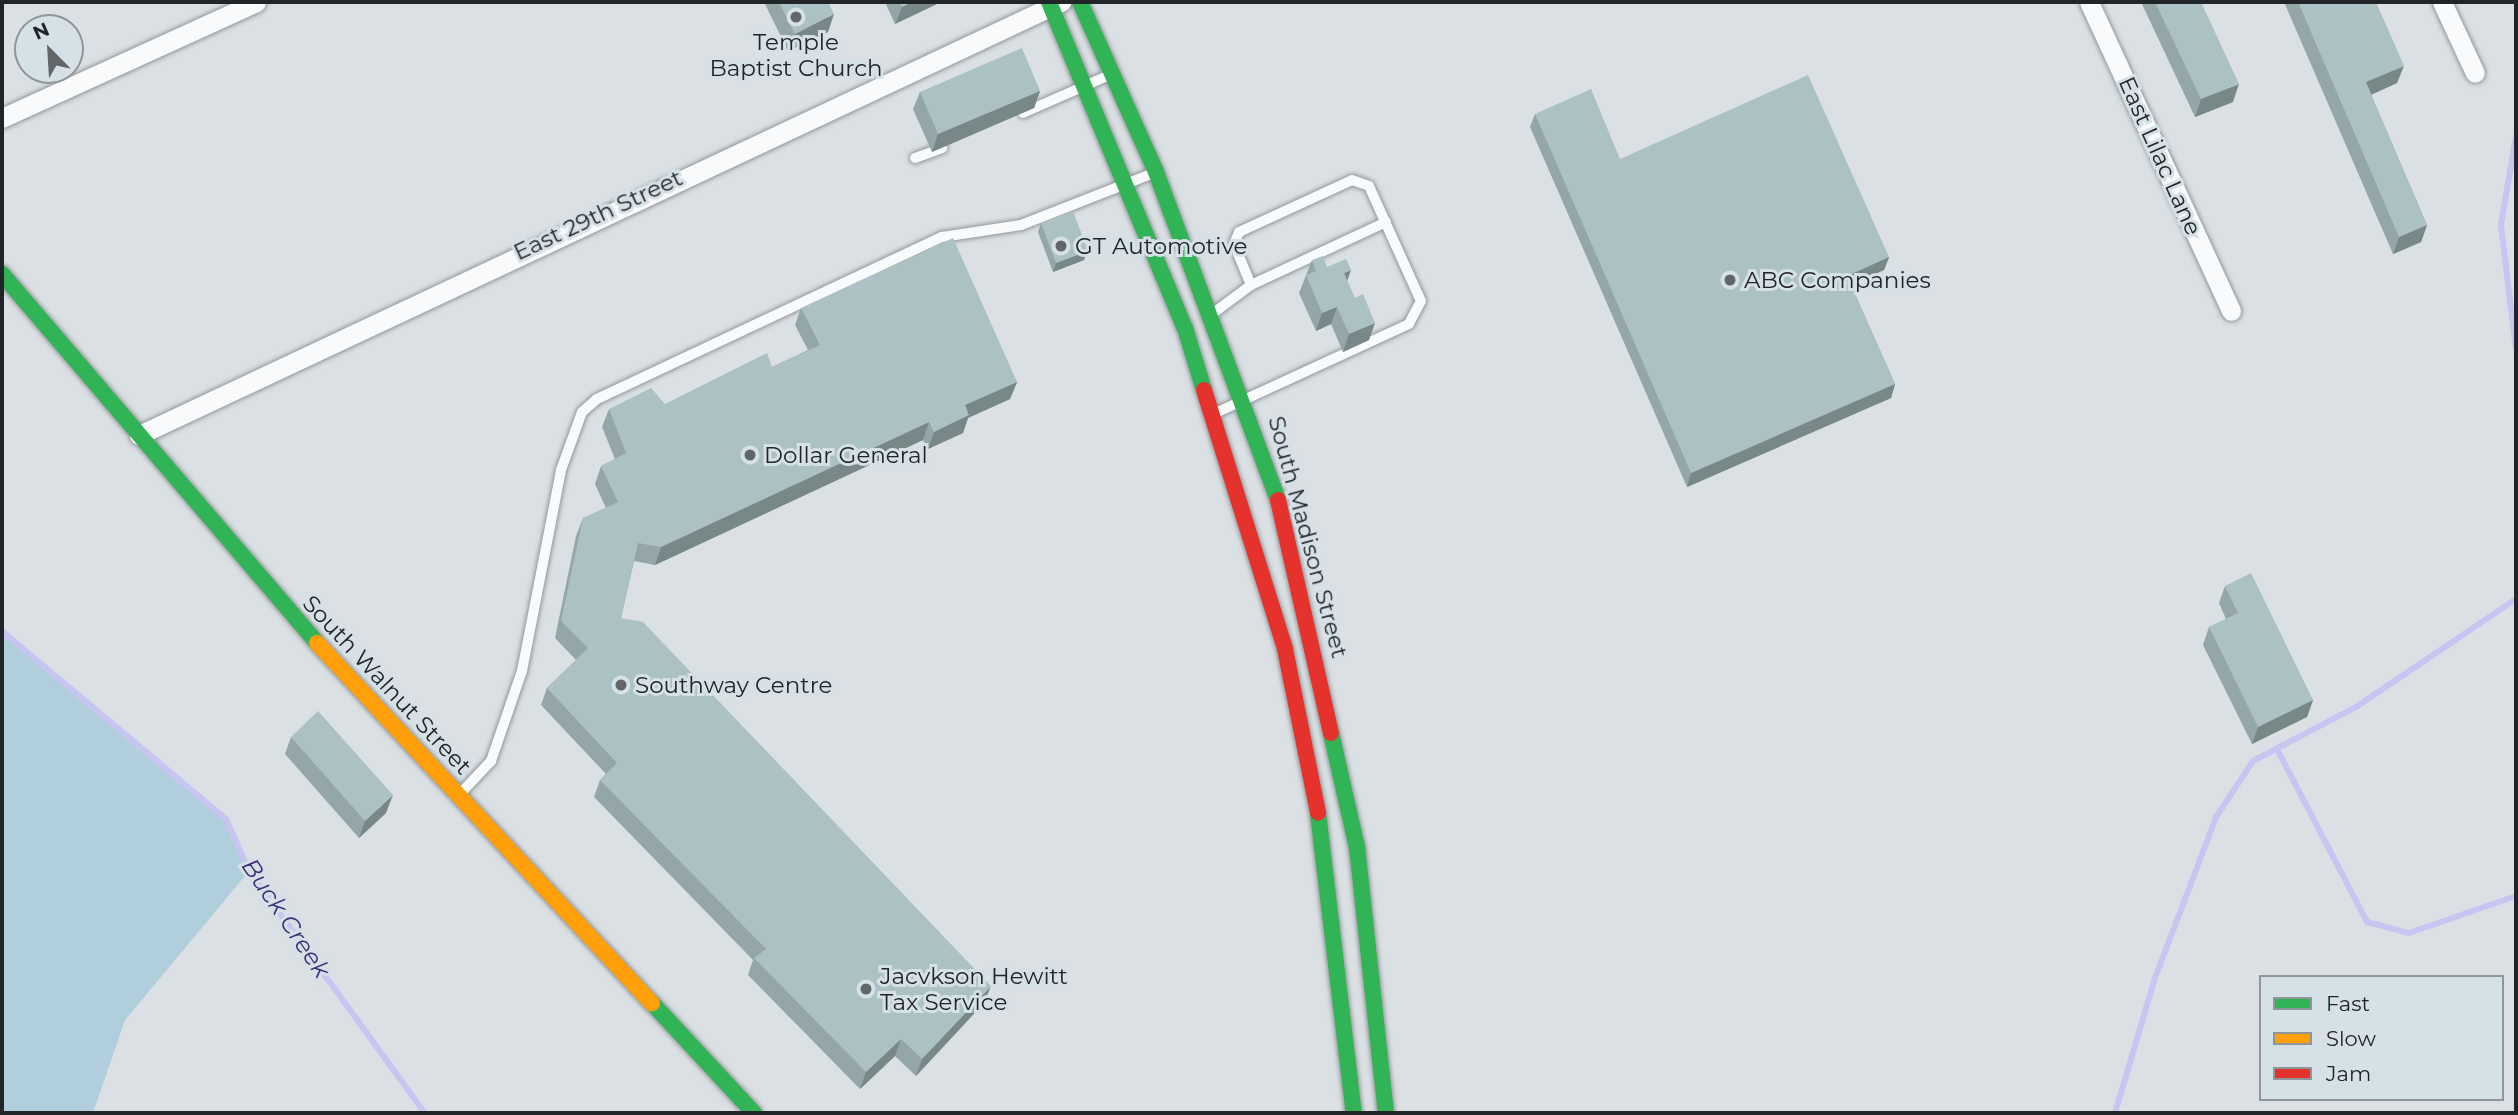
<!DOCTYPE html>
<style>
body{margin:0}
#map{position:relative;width:2518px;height:1115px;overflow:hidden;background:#dae0e3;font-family:Montserrat,sans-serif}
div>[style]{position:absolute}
.green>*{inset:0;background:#b1cedc}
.stream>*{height:6px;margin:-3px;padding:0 3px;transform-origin:3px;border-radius:3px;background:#c9c5f3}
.roads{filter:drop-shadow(0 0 2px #93979a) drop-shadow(0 0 2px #93979a)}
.lane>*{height:10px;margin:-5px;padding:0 5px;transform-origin:5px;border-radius:5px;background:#f9fafb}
.street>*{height:19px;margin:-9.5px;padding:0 9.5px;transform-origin:9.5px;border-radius:9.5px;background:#f9fafb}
.fast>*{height:16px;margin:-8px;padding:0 8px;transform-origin:8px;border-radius:8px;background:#30b455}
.slow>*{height:16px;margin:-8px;padding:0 8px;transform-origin:8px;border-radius:8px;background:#ff9f0a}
.jam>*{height:16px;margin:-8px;padding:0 8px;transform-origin:8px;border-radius:8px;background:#e5322d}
.wall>*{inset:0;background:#94a6a8}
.shaded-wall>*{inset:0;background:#788788}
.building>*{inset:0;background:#acc1c3}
.dots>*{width:19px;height:19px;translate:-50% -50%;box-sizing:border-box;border:4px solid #d6e1e7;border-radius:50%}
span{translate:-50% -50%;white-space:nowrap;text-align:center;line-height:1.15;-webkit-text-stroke:6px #d6e1e7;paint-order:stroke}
.poi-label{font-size:23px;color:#212527}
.left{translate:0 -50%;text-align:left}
.street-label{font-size:23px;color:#212527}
.water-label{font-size:24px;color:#402f79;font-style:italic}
.frame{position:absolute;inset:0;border:4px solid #212527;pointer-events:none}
.legend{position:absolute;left:2259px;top:975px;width:245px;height:126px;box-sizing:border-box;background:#d6e1e7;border:2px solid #8e969a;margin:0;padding:9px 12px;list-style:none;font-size:21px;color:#212527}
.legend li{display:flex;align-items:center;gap:14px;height:35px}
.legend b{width:35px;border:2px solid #8e969a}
.north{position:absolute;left:14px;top:14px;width:70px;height:70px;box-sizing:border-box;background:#d6e1e7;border:2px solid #8e969a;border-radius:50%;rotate:336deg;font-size:19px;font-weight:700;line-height:28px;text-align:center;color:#212527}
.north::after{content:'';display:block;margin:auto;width:24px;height:32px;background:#626669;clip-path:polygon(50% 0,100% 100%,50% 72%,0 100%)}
</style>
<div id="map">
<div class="green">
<i style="clip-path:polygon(2px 630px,226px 819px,249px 871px,125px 1020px,93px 1113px,2px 1113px)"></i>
</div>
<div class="stream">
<i style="left:2516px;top:136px;width:90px;rotate:99.6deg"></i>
<i style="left:2501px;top:225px;width:126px;rotate:83.2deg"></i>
<i style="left:2px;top:631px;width:292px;rotate:40deg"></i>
<i style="left:226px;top:819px;width:57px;rotate:66.1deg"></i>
<i style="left:249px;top:871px;width:299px;rotate:54deg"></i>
<i style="left:2277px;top:749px;width:195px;rotate:62.5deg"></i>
<i style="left:2367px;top:922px;width:43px;rotate:14.7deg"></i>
<i style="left:2409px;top:933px;width:113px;rotate:-19.1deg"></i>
<i style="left:2115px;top:1113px;width:141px;rotate:-73.5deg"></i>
<i style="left:2155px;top:978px;width:172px;rotate:-69.2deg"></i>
<i style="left:2216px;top:817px;width:67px;rotate:-56.5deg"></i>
<i style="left:2253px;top:761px;width:116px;rotate:-27.7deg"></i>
<i style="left:2356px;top:707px;width:193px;rotate:-34deg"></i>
</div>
<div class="roads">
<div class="lane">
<i style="left:1023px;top:113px;width:97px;rotate:-23.7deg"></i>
<i style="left:915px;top:158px;width:29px;rotate:-20deg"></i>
<i style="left:1251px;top:285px;width:149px;rotate:-25deg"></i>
<i style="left:1212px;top:314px;width:49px;rotate:-36.6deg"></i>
<i style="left:1251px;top:285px;width:44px;rotate:-112.5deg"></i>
<i style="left:1234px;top:244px;width:13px;rotate:-67deg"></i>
<i style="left:1239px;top:232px;width:124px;rotate:-24.7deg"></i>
<i style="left:1352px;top:180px;width:18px;rotate:19deg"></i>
<i style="left:1369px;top:186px;width:126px;rotate:65.7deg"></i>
<i style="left:1421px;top:301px;width:26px;rotate:118deg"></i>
<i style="left:1409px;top:324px;width:216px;rotate:155.3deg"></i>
<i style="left:459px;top:795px;width:47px;rotate:-46.7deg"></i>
<i style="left:491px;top:761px;width:95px;rotate:-71deg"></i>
<i style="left:522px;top:671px;width:205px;rotate:-79deg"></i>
<i style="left:561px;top:470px;width:62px;rotate:-70.1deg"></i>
<i style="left:582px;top:412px;width:20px;rotate:-41deg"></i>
<i style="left:597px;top:399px;width:381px;rotate:-25.2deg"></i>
<i style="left:942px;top:237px;width:80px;rotate:-8.6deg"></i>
<i style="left:1021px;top:225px;width:145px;rotate:-21.4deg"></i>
</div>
<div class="street">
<i style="left:2089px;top:2px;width:340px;rotate:65.3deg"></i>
<i style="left:2442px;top:2px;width:78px;rotate:65.1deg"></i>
<i style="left:2px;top:118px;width:279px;rotate:-24.5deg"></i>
<i style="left:139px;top:435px;width:1019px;rotate:-25.16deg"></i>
</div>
<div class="fast">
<i style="left:1049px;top:2px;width:353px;rotate:67.4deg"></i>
<i style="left:1185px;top:328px;width:65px;rotate:73deg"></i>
<i style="left:1080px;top:2px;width:186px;rotate:65.9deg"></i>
<i style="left:1156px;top:172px;width:350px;rotate:69.6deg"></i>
<i style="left:2px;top:274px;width:485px;rotate:49.5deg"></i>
<i style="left:1331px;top:733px;width:117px;rotate:77.2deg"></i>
<i style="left:1357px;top:847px;width:268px;rotate:83.8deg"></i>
<i style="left:1318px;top:813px;width:302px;rotate:83.2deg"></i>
<i style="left:652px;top:1003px;width:150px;rotate:47.2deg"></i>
</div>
<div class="slow">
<i style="left:317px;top:643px;width:492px;rotate:47.1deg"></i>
</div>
<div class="jam">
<i style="left:1204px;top:390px;width:271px;rotate:72.6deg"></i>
<i style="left:1285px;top:649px;width:167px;rotate:78.6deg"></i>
<i style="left:1278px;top:500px;width:239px;rotate:77.2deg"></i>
</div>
</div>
<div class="wall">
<i style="clip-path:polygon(764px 2px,828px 2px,828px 32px,788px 51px)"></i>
<i style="clip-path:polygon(885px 2px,941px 2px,895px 24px)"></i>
<i style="clip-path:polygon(2141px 2px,2201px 2px,2233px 102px,2195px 117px)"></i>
<i style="clip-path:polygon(2284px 2px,2376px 2px,2397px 83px,2371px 95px,2427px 225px,2421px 242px,2393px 254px)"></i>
<i style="clip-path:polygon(1040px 91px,1034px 108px,932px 152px,913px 109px,920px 92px)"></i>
<i style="clip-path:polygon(1535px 114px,1620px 159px,1889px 257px,1884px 270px,1851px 285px,1895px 384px,1891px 398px,1687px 487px,1530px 127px)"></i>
<i style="clip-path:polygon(1041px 223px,1084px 260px,1053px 272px,1038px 232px)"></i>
<i style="clip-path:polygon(1312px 260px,1327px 267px,1347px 280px,1369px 340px,1343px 352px,1331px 324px,1316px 331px,1299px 293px)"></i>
<i style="clip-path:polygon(801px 308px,1017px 382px,1010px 399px,968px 418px,963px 433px,928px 449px,923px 440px,655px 565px,634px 561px,621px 618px,984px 1003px,916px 1076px,895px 1056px,860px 1089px,748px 975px,753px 960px,594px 797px,600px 780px,606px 774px,541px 705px,547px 688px,576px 660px,555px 638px,576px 536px,583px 518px,606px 508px,595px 484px,601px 466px,615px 459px,602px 427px,609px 409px,665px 404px,772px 367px,808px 350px,795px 325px)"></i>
<i style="clip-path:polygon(2225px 586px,2313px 700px,2307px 717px,2252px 744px,2203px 645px,2209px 627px,2226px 619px,2219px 603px)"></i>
<i style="clip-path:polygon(291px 737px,386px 813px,359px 838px,285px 754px)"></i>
</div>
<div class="shaded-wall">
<i style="clip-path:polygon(912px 2px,941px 2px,895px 24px,902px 7px)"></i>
<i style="clip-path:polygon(834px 14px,828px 32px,788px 51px,795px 34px)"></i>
<i style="clip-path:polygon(2404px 66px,2397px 83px,2359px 100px,2366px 82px)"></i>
<i style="clip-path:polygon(2239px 84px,2233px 102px,2195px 117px,2201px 99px)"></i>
<i style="clip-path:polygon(1040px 91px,1034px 108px,932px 152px,938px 134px)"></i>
<i style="clip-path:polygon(2427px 225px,2421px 242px,2393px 254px,2399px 237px)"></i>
<i style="clip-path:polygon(1088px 251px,1084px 260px,1053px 272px,1056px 263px)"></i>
<i style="clip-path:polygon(1889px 257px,1884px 270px,1842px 289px,1847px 276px)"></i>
<i style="clip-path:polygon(1351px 270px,1345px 287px,1344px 273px)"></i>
<i style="clip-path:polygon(1337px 307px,1331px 324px,1316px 331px,1322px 313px)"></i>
<i style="clip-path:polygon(1375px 323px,1369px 340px,1343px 352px,1349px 334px)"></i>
<i style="clip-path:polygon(1017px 382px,1010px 399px,968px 418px,963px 433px,928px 449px,934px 432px,965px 405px)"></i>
<i style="clip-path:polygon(1895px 384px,1891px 398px,1687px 487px,1691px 473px)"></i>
<i style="clip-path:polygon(929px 422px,923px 440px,655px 565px,661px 547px)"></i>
<i style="clip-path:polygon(2313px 700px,2307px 717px,2252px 744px,2258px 727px)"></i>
<i style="clip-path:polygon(393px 795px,386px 813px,359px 838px,365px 821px)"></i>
<i style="clip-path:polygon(991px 986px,984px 1003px,916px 1076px,922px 1059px)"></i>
<i style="clip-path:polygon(901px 1039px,895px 1056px,860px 1089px,866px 1072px)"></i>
</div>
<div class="building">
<i style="clip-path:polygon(779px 2px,828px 2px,834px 14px,795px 34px)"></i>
<i style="clip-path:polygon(899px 2px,912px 2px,902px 7px)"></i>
<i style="clip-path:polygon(2155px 2px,2201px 2px,2239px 84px,2201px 99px)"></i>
<i style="clip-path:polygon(2298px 2px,2376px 2px,2404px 66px,2366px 82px,2427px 225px,2399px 237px)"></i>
<i style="clip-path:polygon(1022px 48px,1040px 91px,938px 134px,920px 92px)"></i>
<i style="clip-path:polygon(1808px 75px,1889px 257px,1847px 276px,1895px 384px,1691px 473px,1535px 114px,1591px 89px,1620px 159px)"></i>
<i style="clip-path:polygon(1073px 211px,1088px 251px,1056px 263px,1041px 223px)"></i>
<i style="clip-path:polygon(953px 238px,1017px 382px,965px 405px,969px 415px,934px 432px,929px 422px,661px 547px,638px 543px,621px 618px,643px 622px,991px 986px,922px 1059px,901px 1039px,866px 1072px,754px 958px,766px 949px,600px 780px,617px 763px,547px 688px,588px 648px,561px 621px,583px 518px,618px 502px,601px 466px,626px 453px,609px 409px,651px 388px,665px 404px,767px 353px,772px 367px,820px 345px,801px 308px)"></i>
<i style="clip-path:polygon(1323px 256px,1327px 267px,1346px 259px,1351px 270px,1344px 273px,1355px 298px,1363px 294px,1375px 323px,1349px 334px,1337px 307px,1322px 313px,1306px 275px,1316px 271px,1312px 260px)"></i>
<i style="clip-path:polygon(2251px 573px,2313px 700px,2258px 727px,2209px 627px,2238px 613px,2225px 586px)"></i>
<i style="clip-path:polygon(318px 711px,393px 795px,365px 821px,291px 737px)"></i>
</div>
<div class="dots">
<i style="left:796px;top:17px;background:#626669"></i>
<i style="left:1061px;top:246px;background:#626669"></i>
<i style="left:1730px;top:280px;background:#626669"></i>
<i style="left:750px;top:455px;background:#626669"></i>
<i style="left:621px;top:685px;background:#626669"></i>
<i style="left:866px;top:989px;background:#626669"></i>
</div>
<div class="poi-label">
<span style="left:796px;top:55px">Temple<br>Baptist Church</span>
<span class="left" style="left:1075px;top:246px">GT Automotive</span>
<span class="left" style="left:1744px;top:280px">ABC Companies</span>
<span class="left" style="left:764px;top:455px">Dollar General</span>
<span class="left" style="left:635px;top:685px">Southway Centre</span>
<span class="left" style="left:880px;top:989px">Jacvkson Hewitt<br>Tax Service</span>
</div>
<div class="street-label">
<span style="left:2160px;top:156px;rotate:66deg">East Lilac Lane</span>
<span style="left:598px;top:215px;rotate:-25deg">East 29th Street</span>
<span style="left:1308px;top:537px;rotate:75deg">South Madison Street</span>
<span style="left:387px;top:685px;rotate:47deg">South Walnut Street</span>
</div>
<div class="water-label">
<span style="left:286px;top:918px;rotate:56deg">Buck Creek</span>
</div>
<div class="frame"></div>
<ul class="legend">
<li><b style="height:9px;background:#30b455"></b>Fast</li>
<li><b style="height:9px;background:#ff9f0a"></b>Slow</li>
<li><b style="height:9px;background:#e5322d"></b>Jam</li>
</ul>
<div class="north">N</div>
</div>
